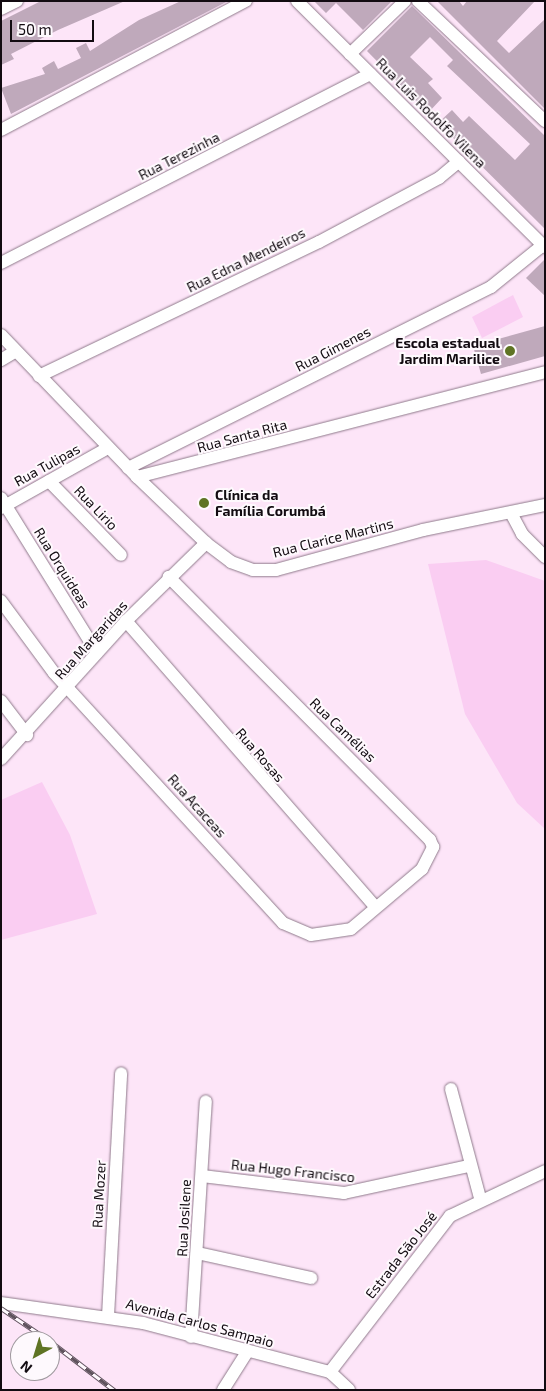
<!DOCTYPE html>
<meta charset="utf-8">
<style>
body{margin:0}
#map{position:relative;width:546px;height:1391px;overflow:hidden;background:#fde5f8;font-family:"Exo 2",sans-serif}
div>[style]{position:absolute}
.green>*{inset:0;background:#facdf2}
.building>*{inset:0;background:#bfa9bb}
.roads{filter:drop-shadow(0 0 1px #8f7a8b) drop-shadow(0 0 1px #8f7a8b)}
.minor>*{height:12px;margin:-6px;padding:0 6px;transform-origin:6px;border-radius:6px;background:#fff}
.rail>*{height:5px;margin-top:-2.5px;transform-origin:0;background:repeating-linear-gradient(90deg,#fef9fd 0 9px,#5f535d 0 18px);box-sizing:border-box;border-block:1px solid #5f535d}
.dots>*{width:14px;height:14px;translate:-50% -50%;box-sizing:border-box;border:2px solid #fef9fd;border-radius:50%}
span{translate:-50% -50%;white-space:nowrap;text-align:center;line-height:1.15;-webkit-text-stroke:4px #fef9fd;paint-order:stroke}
.street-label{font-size:14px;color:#120b11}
.poi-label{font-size:14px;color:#120b11;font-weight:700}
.right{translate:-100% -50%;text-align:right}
.left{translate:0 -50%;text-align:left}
.frame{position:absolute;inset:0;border:2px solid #120b11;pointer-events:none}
.north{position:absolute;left:10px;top:1331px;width:50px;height:50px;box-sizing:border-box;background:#fef9fd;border:1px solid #a09a9f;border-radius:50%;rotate:219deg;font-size:14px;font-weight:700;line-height:20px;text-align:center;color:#120b11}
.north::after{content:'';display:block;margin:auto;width:18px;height:22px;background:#5f7424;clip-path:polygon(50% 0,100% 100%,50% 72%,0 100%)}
.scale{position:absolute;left:10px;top:20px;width:84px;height:22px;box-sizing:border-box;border:2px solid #120b11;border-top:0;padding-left:6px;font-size:15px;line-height:18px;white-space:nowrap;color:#120b11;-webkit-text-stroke:4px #fef9fd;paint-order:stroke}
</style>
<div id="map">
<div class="green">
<i style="clip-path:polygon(513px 295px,523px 317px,482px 338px,472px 317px)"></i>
<i style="clip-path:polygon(486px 560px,545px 581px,545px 829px,517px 803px,465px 714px,428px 564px)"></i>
<i style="clip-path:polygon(42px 782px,70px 835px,97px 914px,1px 940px,1px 800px)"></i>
</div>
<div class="building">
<i style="clip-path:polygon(41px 1px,125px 1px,58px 30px,11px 54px,14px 59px,1px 65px,1px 21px)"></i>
<i style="clip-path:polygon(181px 1px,228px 1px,11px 114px,1px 88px,45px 74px,42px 68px,54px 61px,58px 69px,81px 58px,76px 48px,86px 43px,90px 51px,139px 20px)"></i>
<i style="clip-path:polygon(314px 1px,392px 1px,363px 30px,336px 3px,326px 13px)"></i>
<i style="clip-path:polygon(437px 1px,459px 1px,463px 6px,467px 1px,535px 1px,497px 41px,509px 53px,545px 19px,545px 109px)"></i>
<i style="clip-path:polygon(412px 6px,545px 136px,545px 229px,438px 123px,452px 110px,463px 122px,469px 116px,515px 160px,530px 144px,447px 66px,453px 60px,430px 37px,410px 57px,433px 79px,428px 83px,442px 98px,428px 113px,367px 51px)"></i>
<i style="clip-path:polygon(545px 259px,545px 296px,526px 278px)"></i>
<i style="clip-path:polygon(545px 326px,545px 356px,481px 374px,473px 346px)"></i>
</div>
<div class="roads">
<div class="minor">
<i style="left:297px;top:1px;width:349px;rotate:44.8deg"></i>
<i style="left:418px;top:1px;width:175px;rotate:43.4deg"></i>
<i style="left:1px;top:9px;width:18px;rotate:-27deg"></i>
<i style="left:350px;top:54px;width:76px;rotate:-43.9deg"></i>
<i style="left:1px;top:130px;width:277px;rotate:-27.8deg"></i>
<i style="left:1px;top:263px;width:415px;rotate:-27.1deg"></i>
<i style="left:1px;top:335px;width:197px;rotate:46.2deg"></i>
<i style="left:137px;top:477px;width:421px;rotate:-14.4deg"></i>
<i style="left:1px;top:360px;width:17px;rotate:-31deg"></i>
<i style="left:39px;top:376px;width:310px;rotate:-25.6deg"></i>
<i style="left:319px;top:242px;width:136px;rotate:-28.1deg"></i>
<i style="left:439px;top:178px;width:26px;rotate:-40deg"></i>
<i style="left:128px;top:468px;width:406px;rotate:-26.5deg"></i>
<i style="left:491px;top:287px;width:67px;rotate:-38.9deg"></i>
<i style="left:137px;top:477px;width:95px;rotate:43.7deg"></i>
<i style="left:206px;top:543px;width:31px;rotate:37deg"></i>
<i style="left:231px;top:562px;width:23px;rotate:20deg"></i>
<i style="left:253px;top:570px;width:23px"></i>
<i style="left:276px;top:570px;width:152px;rotate:-15.2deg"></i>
<i style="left:423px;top:530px;width:125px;rotate:-11.6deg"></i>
<i style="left:49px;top:481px;width:103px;rotate:45.8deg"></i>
<i style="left:1px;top:498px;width:182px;rotate:58.2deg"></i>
<i style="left:1px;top:508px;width:123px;rotate:-29.3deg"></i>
<i style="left:511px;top:513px;width:24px;rotate:62deg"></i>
<i style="left:522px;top:534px;width:33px;rotate:45deg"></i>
<i style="left:1px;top:601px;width:89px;rotate:53.6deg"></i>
<i style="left:54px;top:673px;width:339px;rotate:47.5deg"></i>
<i style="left:283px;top:923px;width:30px;rotate:23deg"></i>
<i style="left:311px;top:935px;width:40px;rotate:-8.5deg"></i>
<i style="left:351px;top:929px;width:93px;rotate:-40.2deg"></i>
<i style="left:422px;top:869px;width:25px;rotate:-63deg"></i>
<i style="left:433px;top:847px;width:8px;rotate:-113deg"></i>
<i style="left:430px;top:840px;width:371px;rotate:-134.8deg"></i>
<i style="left:126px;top:621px;width:377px;rotate:48.9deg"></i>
<i style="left:1px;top:701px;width:43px;rotate:52.6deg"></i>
<i style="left:1px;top:759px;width:186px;rotate:-47.8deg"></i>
<i style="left:126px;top:621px;width:112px;rotate:-44.3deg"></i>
<i style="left:451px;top:1089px;width:113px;rotate:75.1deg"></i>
<i style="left:202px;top:1176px;width:143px;rotate:6.8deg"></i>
<i style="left:344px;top:1193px;width:128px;rotate:-12.2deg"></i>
<i style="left:197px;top:1253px;width:117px;rotate:12.4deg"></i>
<i style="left:1px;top:1303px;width:143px;rotate:8deg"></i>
<i style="left:143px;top:1323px;width:193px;rotate:14.7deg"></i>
<i style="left:330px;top:1372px;width:26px;rotate:43deg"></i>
<i style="left:108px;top:1316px;width:243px;rotate:-86.9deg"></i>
<i style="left:191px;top:1337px;width:236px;rotate:-86.4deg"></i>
<i style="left:330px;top:1372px;width:197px;rotate:-52.4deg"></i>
<i style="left:450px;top:1216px;width:105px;rotate:-25.3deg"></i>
<i style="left:223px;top:1390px;width:45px;rotate:-57.7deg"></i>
</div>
</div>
<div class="rail">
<i style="left:1px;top:1308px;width:59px;rotate:34deg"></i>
<i style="left:50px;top:1341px;width:81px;rotate:37.4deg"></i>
</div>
<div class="dots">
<i style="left:510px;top:351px;background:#5f7424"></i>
<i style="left:204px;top:503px;background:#5f7424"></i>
</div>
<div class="street-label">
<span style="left:431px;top:113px;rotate:45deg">Rua Luis Rodolfo Vilena</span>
<span style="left:179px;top:156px;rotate:-27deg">Rua Terezinha</span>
<span style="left:246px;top:260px;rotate:-26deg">Rua Edna Mendeiros</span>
<span style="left:333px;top:349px;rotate:-27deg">Rua Gimenes</span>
<span style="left:242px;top:436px;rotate:-15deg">Rua Santa Rita</span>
<span style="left:47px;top:465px;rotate:-29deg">Rua Tulipas</span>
<span style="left:96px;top:508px;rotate:46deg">Rua Lirio</span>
<span style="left:333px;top:538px;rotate:-14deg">Rua Clarice Martins</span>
<span style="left:62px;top:568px;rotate:58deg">Rua Orquideas</span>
<span style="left:91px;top:640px;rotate:-48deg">Rua Margaridas</span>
<span style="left:343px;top:730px;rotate:44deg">Rua Camélias</span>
<span style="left:260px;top:755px;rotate:49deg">Rua Rosas</span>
<span style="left:197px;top:806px;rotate:48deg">Rua Acaceas</span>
<span style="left:293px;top:1171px;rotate:6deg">Rua Hugo Francisco</span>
<span style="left:99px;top:1194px;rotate:-87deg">Rua Mozer</span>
<span style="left:184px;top:1218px;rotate:-87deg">Rua Josilene</span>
<span style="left:401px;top:1255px;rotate:-52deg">Estrada São José</span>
<span style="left:200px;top:1323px;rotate:15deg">Avenida Carlos Sampaio</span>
</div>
<div class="poi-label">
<span class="right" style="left:500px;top:351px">Escola estadual<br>Jardim Marilice</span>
<span class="left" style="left:215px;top:503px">Clínica da<br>Família Corumbá</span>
</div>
<div class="frame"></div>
<div class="north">N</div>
<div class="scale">50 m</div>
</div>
